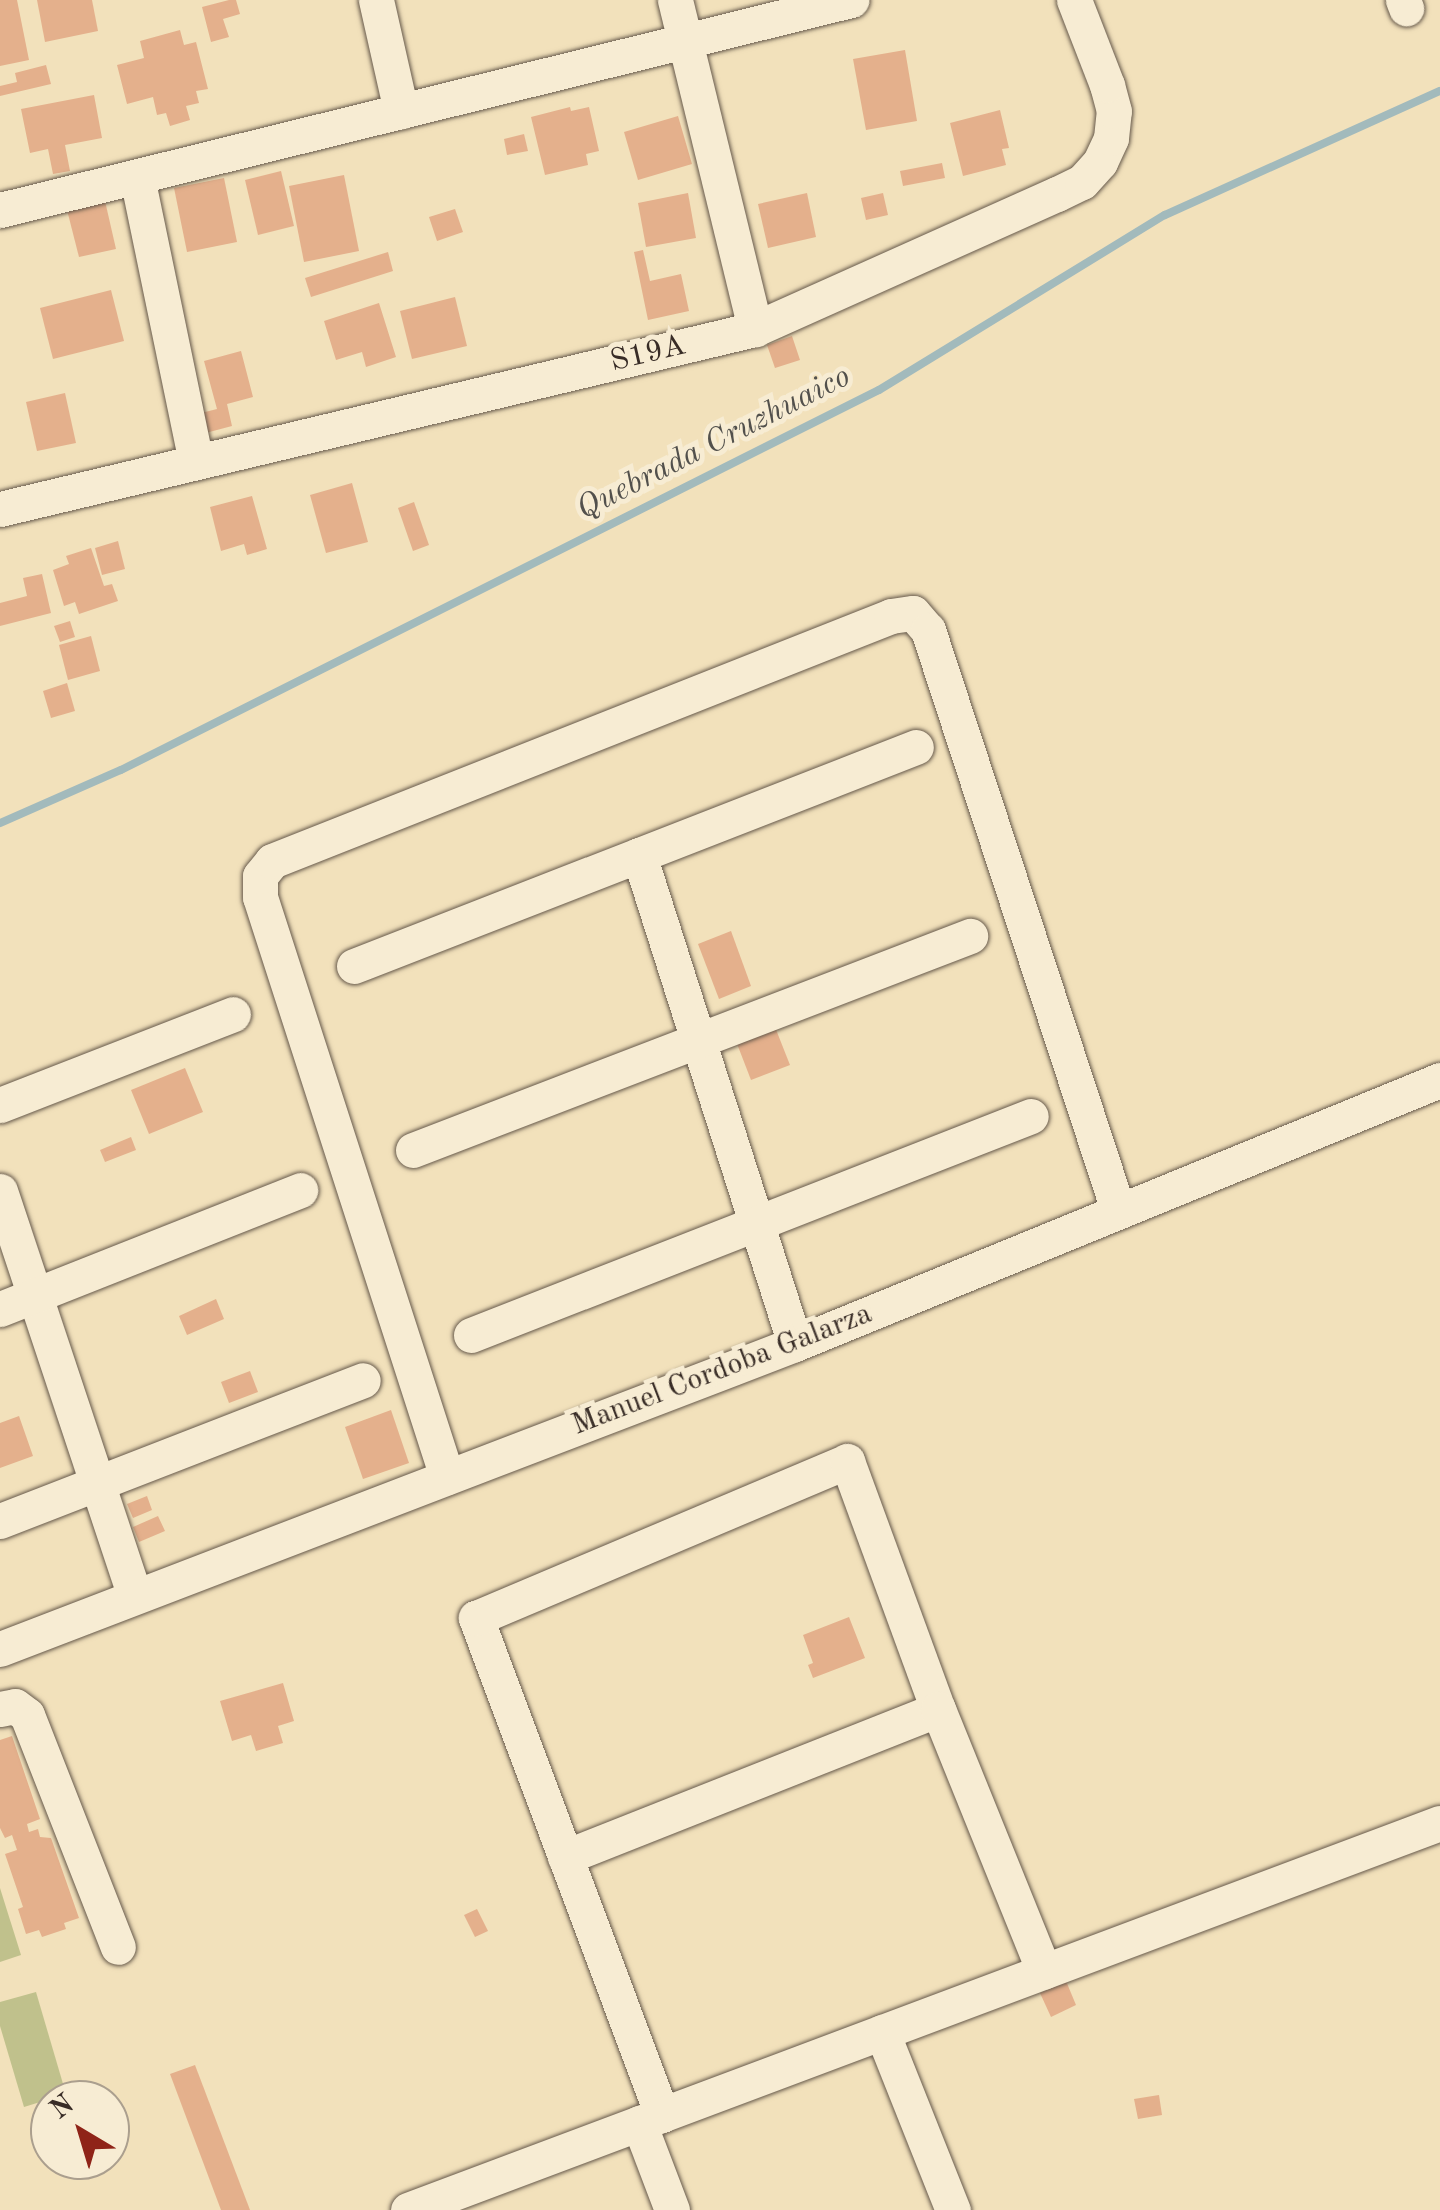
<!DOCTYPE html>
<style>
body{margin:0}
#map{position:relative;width:1440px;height:2210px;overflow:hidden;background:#f2e1bb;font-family:"Old Standard TT",serif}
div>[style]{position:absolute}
.green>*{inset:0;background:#c0c18c}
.stream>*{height:8px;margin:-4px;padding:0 4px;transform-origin:4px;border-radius:4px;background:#a2babc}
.building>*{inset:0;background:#e4b08c}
.roads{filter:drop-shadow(0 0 2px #66594b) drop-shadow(0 0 2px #66594b)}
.minor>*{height:35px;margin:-17.5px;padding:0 17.5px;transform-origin:17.5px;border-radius:17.5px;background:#f7ecd3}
span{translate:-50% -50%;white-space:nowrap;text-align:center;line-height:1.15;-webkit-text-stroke:10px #f7ecd3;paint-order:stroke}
.street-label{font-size:30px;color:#382c26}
.water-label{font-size:32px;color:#52504c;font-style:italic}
.north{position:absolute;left:30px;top:2080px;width:100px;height:100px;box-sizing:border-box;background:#f7ecd3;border:2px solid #ab9f8e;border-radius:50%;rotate:322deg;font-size:28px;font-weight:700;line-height:40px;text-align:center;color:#382c26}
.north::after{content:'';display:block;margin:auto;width:35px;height:45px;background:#8f2418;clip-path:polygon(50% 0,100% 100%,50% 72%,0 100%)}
</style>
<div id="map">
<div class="green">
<i style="clip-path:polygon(0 1888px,21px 1955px,0 1962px)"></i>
<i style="clip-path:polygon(36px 1992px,66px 2094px,24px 2107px,0 2026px,0 2002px)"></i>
</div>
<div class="stream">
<i style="left:0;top:823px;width:132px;rotate:-23.7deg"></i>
<i style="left:121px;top:770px;width:848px;rotate:-26.63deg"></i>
<i style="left:879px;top:390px;width:335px;rotate:-31.5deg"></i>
<i style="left:1165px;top:215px;width:302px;rotate:-24.3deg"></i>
</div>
<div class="building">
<i style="clip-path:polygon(0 0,17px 0,29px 60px,0 66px)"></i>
<i style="clip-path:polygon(37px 0,92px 0,98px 31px,45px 42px)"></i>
<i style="clip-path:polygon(229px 0,236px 0,240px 14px,223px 19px,229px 37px,211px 42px,202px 7px)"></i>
<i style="clip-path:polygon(180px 30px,184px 45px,196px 42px,208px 89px,196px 91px,199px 103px,186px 106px,190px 120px,170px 126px,166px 113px,157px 115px,153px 97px,127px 104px,117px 65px,144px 58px,140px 41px)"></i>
<i style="clip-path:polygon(905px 50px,917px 121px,866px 130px,853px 59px)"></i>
<i style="clip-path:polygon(46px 65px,51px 84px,0 96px,0 86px,17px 82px,15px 73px)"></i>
<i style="clip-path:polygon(94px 95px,102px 138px,65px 145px,70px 171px,53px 174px,48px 149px,30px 153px,21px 109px)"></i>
<i style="clip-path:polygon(570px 107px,571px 111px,589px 107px,599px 151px,586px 154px,588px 165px,545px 175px,531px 117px)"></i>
<i style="clip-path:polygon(1000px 110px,1009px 148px,1002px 149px,1006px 165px,963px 176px,950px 123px)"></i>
<i style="clip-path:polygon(678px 116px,692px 164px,638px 180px,624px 132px)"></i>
<i style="clip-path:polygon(524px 134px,528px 151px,507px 155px,504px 139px)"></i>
<i style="clip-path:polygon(942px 163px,945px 178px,903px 186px,900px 171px)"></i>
<i style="clip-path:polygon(281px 171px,294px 226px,258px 235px,245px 180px)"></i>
<i style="clip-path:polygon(344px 175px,359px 251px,304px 262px,289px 186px)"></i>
<i style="clip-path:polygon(224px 178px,237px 242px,187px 252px,174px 188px)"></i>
<i style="clip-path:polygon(688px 193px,696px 238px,646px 247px,638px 203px)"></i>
<i style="clip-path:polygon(807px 193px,816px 237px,768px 248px,758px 204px)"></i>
<i style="clip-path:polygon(883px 193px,888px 215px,866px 220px,861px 198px)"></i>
<i style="clip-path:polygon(105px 201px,116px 249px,79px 257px,67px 210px)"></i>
<i style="clip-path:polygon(455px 209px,463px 232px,437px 241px,429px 217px)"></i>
<i style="clip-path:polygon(643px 250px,650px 281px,681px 274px,689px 311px,648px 320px,634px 252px)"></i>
<i style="clip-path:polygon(388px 252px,393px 271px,311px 297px,305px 278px)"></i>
<i style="clip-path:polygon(111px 290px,124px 341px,53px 359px,40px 308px)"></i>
<i style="clip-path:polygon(455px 297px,467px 346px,412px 359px,400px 311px)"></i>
<i style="clip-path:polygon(379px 303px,396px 357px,366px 367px,362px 352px,336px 360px,324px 321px)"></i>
<i style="clip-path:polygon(792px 336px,800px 360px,775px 368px,767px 345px)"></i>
<i style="clip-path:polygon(241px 351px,253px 397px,227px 404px,232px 426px,198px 435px,193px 415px,217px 409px,204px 361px)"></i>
<i style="clip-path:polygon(65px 393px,76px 443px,37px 451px,26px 402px)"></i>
<i style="clip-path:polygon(352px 483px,368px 542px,326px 553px,310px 495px)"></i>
<i style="clip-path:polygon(252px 496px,267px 549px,247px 555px,244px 544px,221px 551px,210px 507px)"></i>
<i style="clip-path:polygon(414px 502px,429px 545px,413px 551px,398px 508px)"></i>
<i style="clip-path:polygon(118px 541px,125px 569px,102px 575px,95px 548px)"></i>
<i style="clip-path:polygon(91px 548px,104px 586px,112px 584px,118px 601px,79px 614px,75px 602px,64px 606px,53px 570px,69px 564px,66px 556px)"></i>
<i style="clip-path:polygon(42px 574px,51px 613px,0 626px,0 603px,27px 596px,23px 578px)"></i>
<i style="clip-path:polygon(70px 621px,75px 637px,60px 642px,54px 626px)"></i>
<i style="clip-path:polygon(91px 636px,100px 671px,68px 680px,59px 645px)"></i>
<i style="clip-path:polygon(67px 683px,75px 711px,51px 718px,43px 691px)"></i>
<i style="clip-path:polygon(731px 931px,751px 986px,719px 999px,698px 944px)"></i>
<i style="clip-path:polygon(773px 1022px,790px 1065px,751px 1080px,734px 1036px)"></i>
<i style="clip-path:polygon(185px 1068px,203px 1112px,149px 1134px,131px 1090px)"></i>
<i style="clip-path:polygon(131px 1137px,136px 1150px,105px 1162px,100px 1150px)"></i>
<i style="clip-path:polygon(216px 1299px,224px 1319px,187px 1335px,179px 1316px)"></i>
<i style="clip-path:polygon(250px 1371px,258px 1392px,229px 1403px,221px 1382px)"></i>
<i style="clip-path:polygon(391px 1410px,409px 1463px,363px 1479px,345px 1427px)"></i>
<i style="clip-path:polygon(19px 1416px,33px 1456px,0 1468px,0 1423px)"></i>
<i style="clip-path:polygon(147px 1496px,152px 1510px,133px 1518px,127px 1504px)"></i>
<i style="clip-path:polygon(158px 1516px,165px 1531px,139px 1542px,133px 1527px)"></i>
<i style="clip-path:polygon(849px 1617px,865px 1658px,813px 1678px,808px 1665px,813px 1663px,803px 1635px)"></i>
<i style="clip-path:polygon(283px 1683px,294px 1721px,278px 1726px,283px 1743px,256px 1751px,251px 1735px,232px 1741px,220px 1701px)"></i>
<i style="clip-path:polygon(12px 1736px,40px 1819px,27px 1824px,29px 1832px,38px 1829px,40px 1837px,51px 1838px,79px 1918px,64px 1923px,66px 1929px,42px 1937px,39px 1930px,26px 1934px,18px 1909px,23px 1907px,5px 1854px,17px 1850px,12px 1835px,5px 1838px,0 1828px,0 1740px)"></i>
<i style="clip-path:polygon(477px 1909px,488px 1931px,475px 1937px,464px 1915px)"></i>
<i style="clip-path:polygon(1066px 1981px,1076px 2005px,1051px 2017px,1040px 1993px)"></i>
<i style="clip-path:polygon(195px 2065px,250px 2210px,221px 2210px,170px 2074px)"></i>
<i style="clip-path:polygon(1159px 2095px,1162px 2115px,1138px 2119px,1134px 2099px)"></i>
</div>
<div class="roads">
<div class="minor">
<i style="left:376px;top:0;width:114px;rotate:77.3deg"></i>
<i style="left:675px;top:0;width:339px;rotate:76.3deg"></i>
<i style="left:1403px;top:0;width:9px;rotate:69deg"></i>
<i style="left:137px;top:177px;width:291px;rotate:78.3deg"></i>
<i style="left:0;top:210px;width:877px;rotate:-13.86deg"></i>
<i style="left:0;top:509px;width:776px;rotate:-13.41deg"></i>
<i style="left:755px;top:329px;width:331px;rotate:-24.1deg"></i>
<i style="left:1057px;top:194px;width:28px;rotate:-26deg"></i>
<i style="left:1082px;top:182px;width:27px;rotate:-48deg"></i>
<i style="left:1100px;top:162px;width:26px;rotate:-65deg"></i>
<i style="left:1111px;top:138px;width:27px;rotate:-84deg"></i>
<i style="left:1114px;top:111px;width:27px;rotate:-105deg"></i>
<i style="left:1107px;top:85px;width:91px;rotate:-111.2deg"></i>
<i style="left:639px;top:855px;width:513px;rotate:72.31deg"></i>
<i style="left:354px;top:966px;width:603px;rotate:-21.29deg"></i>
<i style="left:0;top:1105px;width:250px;rotate:-21.3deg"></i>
<i style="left:413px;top:1150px;width:597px;rotate:-21.02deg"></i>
<i style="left:0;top:1191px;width:427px;rotate:71.6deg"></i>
<i style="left:0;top:1309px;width:323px;rotate:-21.6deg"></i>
<i style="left:471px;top:1335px;width:601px;rotate:-21.36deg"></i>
<i style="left:447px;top:1477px;width:609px;rotate:-107.87deg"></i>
<i style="left:260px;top:897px;width:21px;rotate:-90deg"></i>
<i style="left:260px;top:876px;width:19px;rotate:-51deg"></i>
<i style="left:272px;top:861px;width:666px;rotate:-21.59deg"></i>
<i style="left:891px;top:616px;width:22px;rotate:-8deg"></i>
<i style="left:913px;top:613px;width:23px;rotate:49deg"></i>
<i style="left:928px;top:630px;width:610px;rotate:71.86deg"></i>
<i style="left:0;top:1521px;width:389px;rotate:-21.2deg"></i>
<i style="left:0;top:1649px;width:851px;rotate:-20.99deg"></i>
<i style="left:795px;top:1344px;width:697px;rotate:-22.26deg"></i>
<i style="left:0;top:1709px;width:15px;rotate:-11deg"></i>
<i style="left:15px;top:1706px;width:15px;rotate:37deg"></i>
<i style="left:27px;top:1715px;width:249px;rotate:68.6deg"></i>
<i style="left:565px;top:1857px;width:401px;rotate:-21.6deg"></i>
<i style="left:882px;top:2032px;width:192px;rotate:68.3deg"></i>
<i style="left:662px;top:2115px;width:531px;rotate:-110.52deg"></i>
<i style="left:476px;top:1618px;width:403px;rotate:-22.9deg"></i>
<i style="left:847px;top:1461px;width:264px;rotate:69.9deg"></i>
<i style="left:938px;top:1709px;width:283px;rotate:68deg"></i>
<i style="left:639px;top:2123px;width:93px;rotate:69.2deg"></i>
<i style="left:408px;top:2210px;width:1102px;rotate:-20.56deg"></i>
</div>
</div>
<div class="street-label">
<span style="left:648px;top:354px;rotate:-13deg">S19A</span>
<span style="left:722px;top:1370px;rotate:-21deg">Manuel Cordoba Galarza</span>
</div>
<div class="water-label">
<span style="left:714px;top:444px;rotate:-27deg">Quebrada Cruzhuaico</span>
</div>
<div class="north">N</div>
</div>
